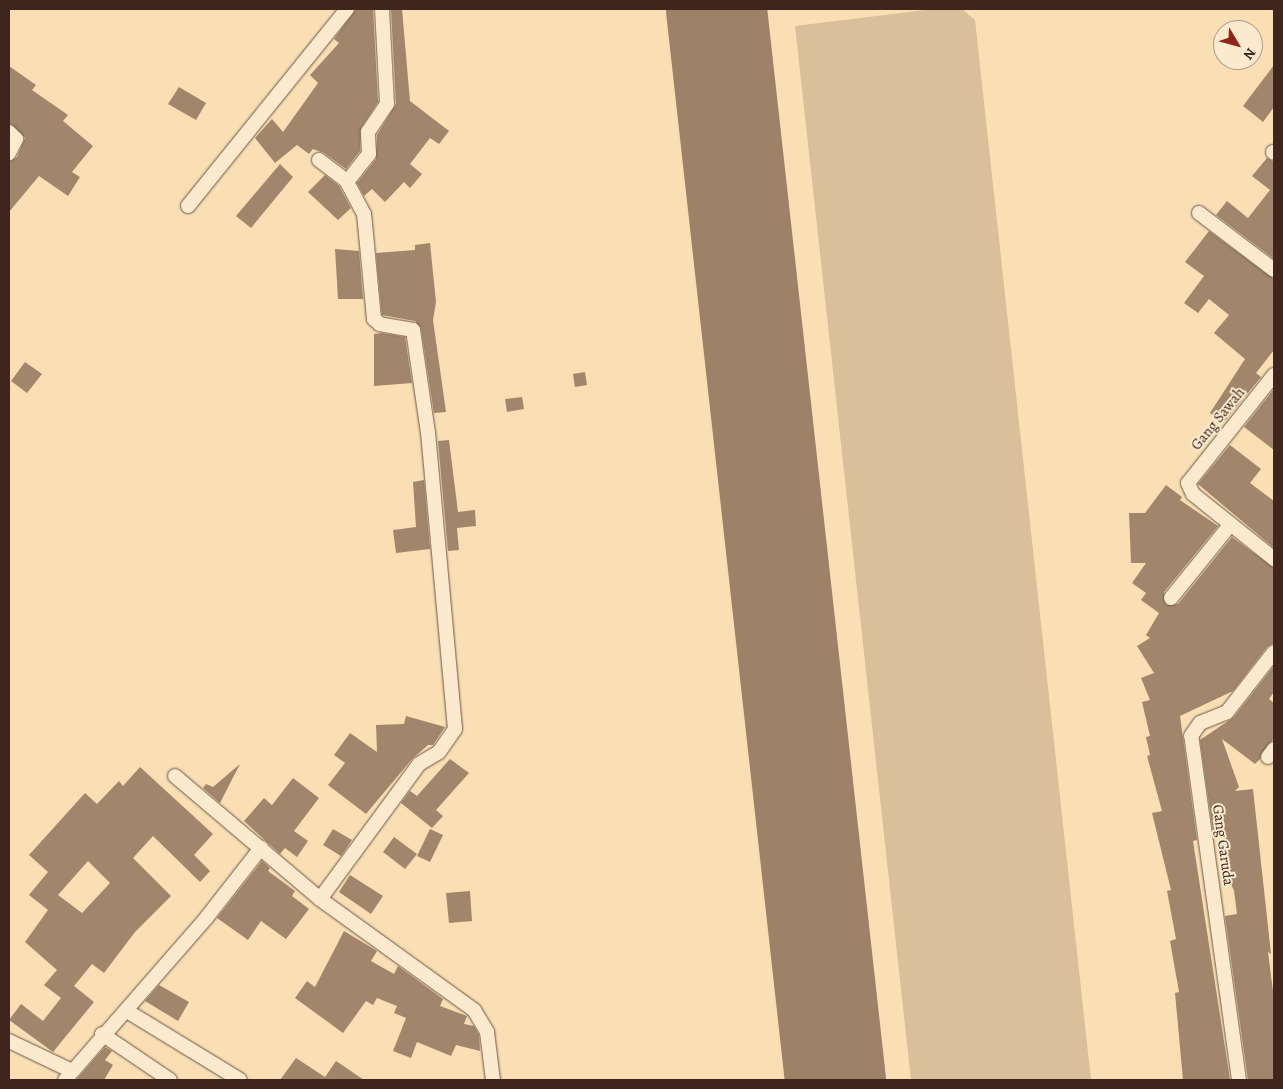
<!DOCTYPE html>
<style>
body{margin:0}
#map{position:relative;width:1283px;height:1089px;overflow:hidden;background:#fadfb5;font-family:Alegreya,serif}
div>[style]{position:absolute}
.green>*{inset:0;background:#dabf9b}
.runway>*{height:101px;margin:-50.5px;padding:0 50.5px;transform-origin:50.5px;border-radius:50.5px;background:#9d8268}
.building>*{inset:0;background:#a1866c}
.roads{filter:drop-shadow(0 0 1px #6e5442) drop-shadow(0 0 1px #6e5442)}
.minor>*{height:14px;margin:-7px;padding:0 7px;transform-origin:7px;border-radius:7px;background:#fceacf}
span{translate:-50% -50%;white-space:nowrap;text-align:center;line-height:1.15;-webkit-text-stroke:4px #fceacf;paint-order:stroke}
.street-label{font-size:15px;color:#40251c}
.frame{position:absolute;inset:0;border:10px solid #40251c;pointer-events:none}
.north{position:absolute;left:1213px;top:20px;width:50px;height:50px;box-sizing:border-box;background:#fceacf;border:1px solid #b19b87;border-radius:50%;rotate:127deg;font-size:14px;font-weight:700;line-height:20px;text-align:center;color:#40251c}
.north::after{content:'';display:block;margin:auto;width:18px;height:22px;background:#8f2418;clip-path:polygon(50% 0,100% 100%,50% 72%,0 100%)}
</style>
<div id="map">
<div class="green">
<i style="clip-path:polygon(933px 9px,962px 9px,975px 20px,1091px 1080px,911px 1080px,795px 26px)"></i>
</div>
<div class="runway">
<i style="left:716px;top:9px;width:1078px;rotate:83.66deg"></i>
</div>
<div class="building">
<i style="clip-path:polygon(356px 9px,373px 9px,378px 102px,361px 128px,360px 151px,346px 169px,324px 153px,313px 149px,309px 154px,297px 145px,275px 163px,255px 138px,272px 119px,283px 132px,318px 83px,310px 75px,339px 43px,334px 39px)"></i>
<i style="clip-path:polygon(391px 9px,402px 9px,410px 101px,449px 131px,439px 144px,430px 138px,410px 164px,422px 174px,410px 188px,404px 182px,385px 202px,372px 189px,364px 196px,357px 183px,376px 159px,377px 135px,396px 104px)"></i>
<i style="clip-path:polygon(1274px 65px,1274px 107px,1263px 122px,1243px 106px)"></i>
<i style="clip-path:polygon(9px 66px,36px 85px,32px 90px,68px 115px,63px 121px,93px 146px,72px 172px,80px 177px,68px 196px,39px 176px,9px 212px,9px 162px,17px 157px,25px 138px,9px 123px)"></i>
<i style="clip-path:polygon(179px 87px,206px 103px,196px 120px,168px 104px)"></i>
<i style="clip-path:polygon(1267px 158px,1274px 162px,1274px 259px,1216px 215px,1227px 201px,1248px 218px,1270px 190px,1252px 176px)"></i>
<i style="clip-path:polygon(280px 164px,293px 177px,251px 228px,236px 216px)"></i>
<i style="clip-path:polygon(325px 175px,339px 186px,351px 208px,338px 220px,308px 192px)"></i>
<i style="clip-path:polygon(1209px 231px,1274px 279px,1274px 350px,1256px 373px,1261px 377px,1223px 423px,1210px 413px,1245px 359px,1214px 333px,1229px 315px,1209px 299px,1198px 313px,1184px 303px,1204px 276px,1185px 262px)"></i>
<i style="clip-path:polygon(430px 243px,436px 302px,433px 320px,446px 412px,434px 413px,421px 328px,415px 321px,382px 315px,376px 253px,415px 250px,415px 245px)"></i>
<i style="clip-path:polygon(335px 249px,359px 251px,363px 299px,338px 299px)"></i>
<i style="clip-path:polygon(382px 333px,405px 337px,412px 383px,374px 386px,374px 334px)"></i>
<i style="clip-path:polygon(25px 362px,42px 374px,27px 393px,11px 381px)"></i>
<i style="clip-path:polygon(585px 372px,587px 385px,575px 387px,573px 374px)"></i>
<i style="clip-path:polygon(1274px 389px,1274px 450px,1244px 427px)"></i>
<i style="clip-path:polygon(522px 397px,524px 409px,507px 412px,505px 399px)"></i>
<i style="clip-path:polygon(449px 440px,458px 512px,475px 510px,476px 526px,457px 528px,459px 550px,448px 551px,438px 441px)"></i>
<i style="clip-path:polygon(1230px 445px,1261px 469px,1250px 483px,1274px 501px,1274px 548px,1198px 484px)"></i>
<i style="clip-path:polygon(424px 480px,430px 549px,396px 553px,393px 530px,416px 527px,413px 482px)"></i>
<i style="clip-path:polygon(1166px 485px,1182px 497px,1180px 500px,1218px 526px,1164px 592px,1166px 605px,1178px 604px,1232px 537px,1274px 568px,1274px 643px,1267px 647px,1233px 691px,1180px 716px,1197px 840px,1193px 841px,1230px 1080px,1183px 1080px,1175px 993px,1179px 992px,1170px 941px,1176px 939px,1167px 891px,1171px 890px,1152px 813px,1162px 811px,1147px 756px,1150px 755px,1146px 737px,1150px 736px,1142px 702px,1150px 700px,1141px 678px,1154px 673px,1137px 646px,1150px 638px,1146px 635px,1159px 613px,1141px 600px,1146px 593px,1132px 583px,1146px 563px,1131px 563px,1129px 513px,1145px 513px)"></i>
<i style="clip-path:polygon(1274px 666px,1274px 692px,1269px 699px,1274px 703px,1274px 738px,1260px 759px,1255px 764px,1222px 739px,1239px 787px,1235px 791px,1253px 789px,1271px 954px,1268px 952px,1274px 999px,1274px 1080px,1248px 1080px,1225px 916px,1237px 914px,1234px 891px,1228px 876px,1222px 830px,1213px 831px,1200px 740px,1234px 717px)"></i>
<i style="clip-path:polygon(406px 716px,445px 727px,433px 745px,428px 745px,412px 759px,366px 814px,328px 785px,345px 763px,334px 755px,350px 733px,377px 752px,376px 725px,404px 724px)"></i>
<i style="clip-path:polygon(450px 759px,469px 773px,436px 810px,443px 816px,432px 828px,401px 803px,410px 791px,417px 796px)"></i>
<i style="clip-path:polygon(240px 764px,220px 803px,203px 788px,206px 784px,213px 787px)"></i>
<i style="clip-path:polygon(evenodd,140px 767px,213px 834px,194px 855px,210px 871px,200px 882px,153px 836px,133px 858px,171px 896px,135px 932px,104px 973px,92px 964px,74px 986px,94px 1002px,53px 1052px,9px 1020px,21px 1004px,43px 1021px,61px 998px,44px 985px,57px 970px,25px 942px,48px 910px,29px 895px,48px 872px,29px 855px,85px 793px,97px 804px,119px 781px,123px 786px,140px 767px,88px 861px,110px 883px,82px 913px,58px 895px,88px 861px)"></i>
<i style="clip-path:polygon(293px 778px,319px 798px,294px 831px,308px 841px,297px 857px,285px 848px,280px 854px,244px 821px,264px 798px,272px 805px)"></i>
<i style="clip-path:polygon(333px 829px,352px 840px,341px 856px,323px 845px)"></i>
<i style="clip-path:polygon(430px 829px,443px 835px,430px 862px,417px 856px)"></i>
<i style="clip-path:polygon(394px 837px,417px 854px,405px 869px,383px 852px)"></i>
<i style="clip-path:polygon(262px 861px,270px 868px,268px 871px,295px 891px,292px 896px,309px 909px,286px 939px,261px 921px,248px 940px,217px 918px)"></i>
<i style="clip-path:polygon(350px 875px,383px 896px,371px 914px,339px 892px)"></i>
<i style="clip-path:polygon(470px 891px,472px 921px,449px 923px,446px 893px)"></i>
<i style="clip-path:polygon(344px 931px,377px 951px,371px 961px,394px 974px,398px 966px,443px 999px,440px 1006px,467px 1016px,464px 1024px,474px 1026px,479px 1035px,480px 1051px,456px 1045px,451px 1056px,417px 1042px,411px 1058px,393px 1051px,406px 1018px,394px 1013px,397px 1006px,377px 998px,373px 1005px,366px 1001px,343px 1033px,295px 998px,307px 981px,315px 987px)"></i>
<i style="clip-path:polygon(159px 985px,189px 1002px,178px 1021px,145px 1001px)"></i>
<i style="clip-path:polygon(105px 1047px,112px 1051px,105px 1060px,113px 1065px,104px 1080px,76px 1080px)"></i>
<i style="clip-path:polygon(296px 1058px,325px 1077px,336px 1061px,364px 1080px,280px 1080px)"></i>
</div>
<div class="roads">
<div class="minor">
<i style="left:9px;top:132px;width:10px;rotate:45deg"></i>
<i style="left:16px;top:139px;width:16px;rotate:117deg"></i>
<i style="left:1273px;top:152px;width:1px;rotate:45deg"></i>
<i style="left:319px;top:160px;width:35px;rotate:37deg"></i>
<i style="left:188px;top:206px;width:253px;rotate:-51.1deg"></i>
<i style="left:1199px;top:213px;width:94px;rotate:37.2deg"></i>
<i style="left:1274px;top:375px;width:138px;rotate:128.5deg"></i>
<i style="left:1188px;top:483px;width:12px;rotate:66deg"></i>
<i style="left:1193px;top:494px;width:104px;rotate:38.7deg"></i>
<i style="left:1171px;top:598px;width:95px;rotate:-51deg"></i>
<i style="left:1268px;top:757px;width:10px;rotate:-53deg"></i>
<i style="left:175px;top:776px;width:190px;rotate:40.3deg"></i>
<i style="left:320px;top:899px;width:190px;rotate:35.8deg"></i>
<i style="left:474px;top:1010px;width:26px;rotate:59deg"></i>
<i style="left:487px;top:1032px;width:48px;rotate:82.9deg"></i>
<i style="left:320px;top:899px;width:167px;rotate:-53.7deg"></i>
<i style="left:419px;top:764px;width:23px;rotate:-31deg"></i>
<i style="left:439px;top:752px;width:28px;rotate:-55deg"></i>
<i style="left:455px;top:729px;width:297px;rotate:-95.2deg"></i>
<i style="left:428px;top:433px;width:104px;rotate:-98.3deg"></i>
<i style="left:413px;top:330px;width:34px;rotate:-170deg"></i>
<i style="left:380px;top:324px;width:8px;rotate:-140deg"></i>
<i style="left:374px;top:319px;width:105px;rotate:-95.4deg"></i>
<i style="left:364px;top:214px;width:36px;rotate:-118deg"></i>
<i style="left:347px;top:182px;width:36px;rotate:-52deg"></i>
<i style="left:369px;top:154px;width:22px;rotate:-93deg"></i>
<i style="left:368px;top:132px;width:34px;rotate:-56deg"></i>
<i style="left:387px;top:104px;width:95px;rotate:-93deg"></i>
<i style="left:127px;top:1011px;width:132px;rotate:31.4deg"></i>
<i style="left:102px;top:1034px;width:82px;rotate:34.1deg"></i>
<i style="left:9px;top:1041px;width:70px;rotate:25.5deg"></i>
<i style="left:65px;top:1080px;width:216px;rotate:-48.9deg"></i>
<i style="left:207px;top:917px;width:88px;rotate:-52deg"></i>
<i style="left:1239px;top:1080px;width:347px;rotate:-97.9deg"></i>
<i style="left:1191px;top:736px;width:16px;rotate:-55deg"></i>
<i style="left:1200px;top:723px;width:29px;rotate:-22deg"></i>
<i style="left:1227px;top:712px;width:76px;rotate:-51.9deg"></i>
</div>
</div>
<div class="street-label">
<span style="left:1218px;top:419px;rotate:-51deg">Gang Sawah</span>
<span style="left:1223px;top:845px;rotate:82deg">Gang Garuda</span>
</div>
<div class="frame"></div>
<div class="north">N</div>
</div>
